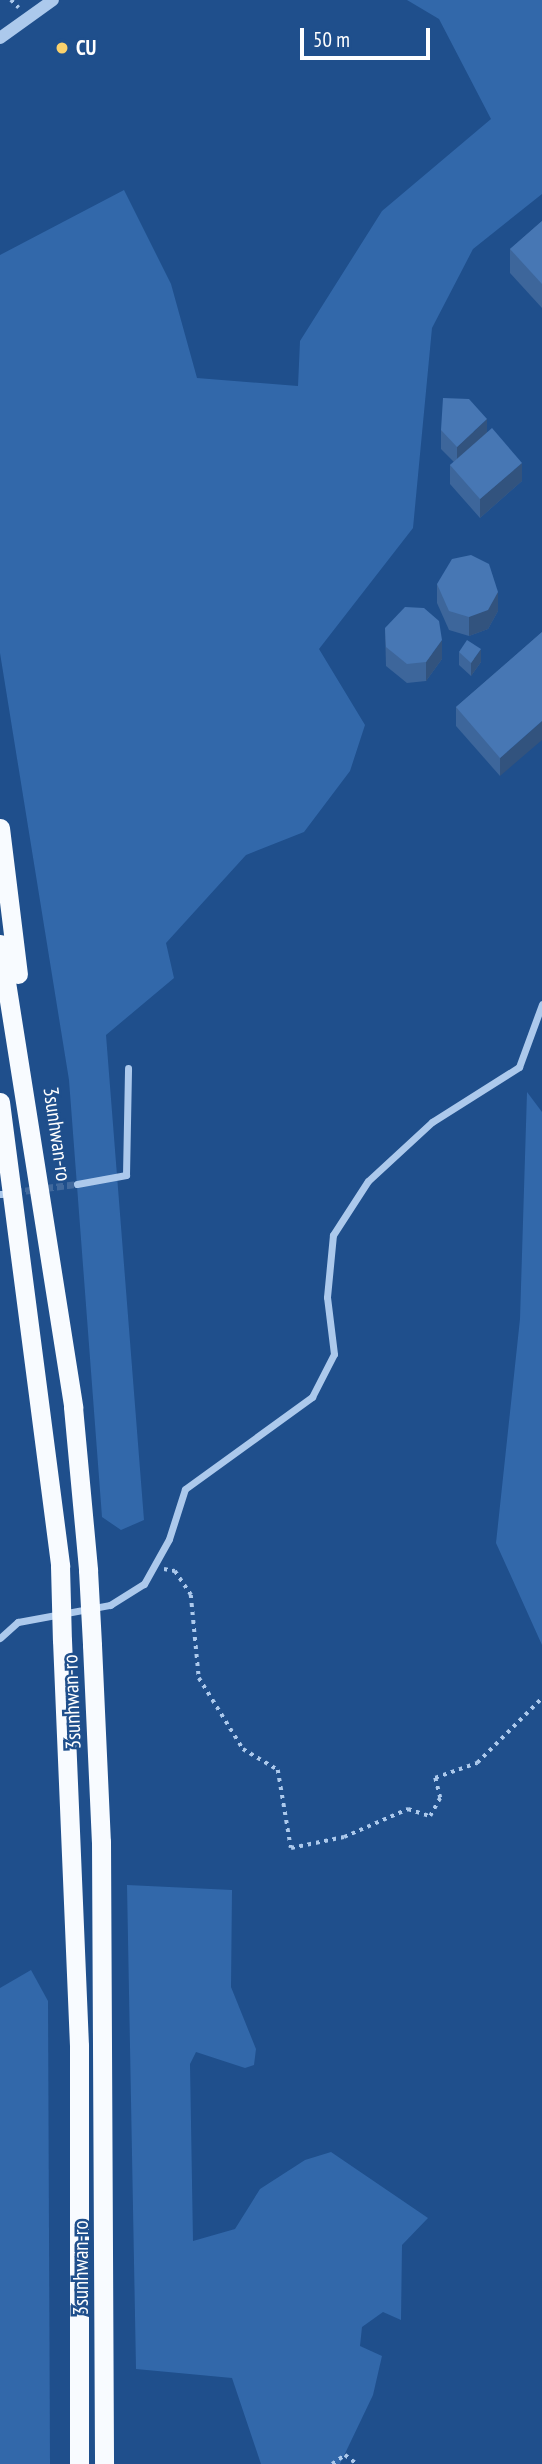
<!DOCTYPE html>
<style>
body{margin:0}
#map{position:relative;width:542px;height:2464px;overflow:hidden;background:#1f4f8c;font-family:"PT Sans Narrow",sans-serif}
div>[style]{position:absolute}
.green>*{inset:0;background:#3268aa}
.minor-tunnel>*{height:7px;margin-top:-3.5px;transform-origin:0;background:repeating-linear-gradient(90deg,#41699d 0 7px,transparent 0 10.5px)}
.path>*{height:3.5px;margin-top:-1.75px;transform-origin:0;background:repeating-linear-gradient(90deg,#acc9ec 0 3.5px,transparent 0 8.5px)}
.minor>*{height:7px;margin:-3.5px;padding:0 3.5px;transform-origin:3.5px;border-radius:3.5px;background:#acc9ec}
.tertiary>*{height:12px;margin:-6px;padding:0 6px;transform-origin:6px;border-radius:6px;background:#acc9ec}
.trunk>*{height:19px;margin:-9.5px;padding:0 9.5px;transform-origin:9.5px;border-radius:9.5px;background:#f8fbff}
.trunk-bridge>*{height:19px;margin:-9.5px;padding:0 9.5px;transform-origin:9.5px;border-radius:9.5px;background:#f8fbff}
.wall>*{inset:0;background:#3d669b}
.shaded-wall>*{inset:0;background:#32537e}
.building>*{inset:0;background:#4777b4}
.dots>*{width:19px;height:19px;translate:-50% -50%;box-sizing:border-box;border:4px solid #1f4f8c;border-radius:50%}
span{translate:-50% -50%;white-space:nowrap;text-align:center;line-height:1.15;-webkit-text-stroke:5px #1f4f8c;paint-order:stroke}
.poi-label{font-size:21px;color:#fff;font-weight:700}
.left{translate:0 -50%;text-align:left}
.street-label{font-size:21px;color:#fff}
.scale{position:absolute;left:300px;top:28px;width:130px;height:32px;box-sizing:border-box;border:4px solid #fff;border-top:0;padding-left:9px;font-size:21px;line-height:24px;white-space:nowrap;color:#fff;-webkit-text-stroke:5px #1f4f8c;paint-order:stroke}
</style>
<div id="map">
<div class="green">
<i style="clip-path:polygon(407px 0,542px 0,542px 194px,473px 249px,432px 328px,413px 528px,319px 649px,365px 725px,350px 771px,304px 832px,246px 855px,166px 943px,174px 978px,106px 1035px,144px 1520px,121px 1530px,102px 1517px,69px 1080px,0 653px,0 255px,124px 190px,171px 284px,197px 378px,298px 386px,300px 341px,382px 211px,491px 119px,439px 19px)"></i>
<i style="clip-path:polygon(527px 1092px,542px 1112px,542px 1645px,496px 1543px,520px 1319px)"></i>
<i style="clip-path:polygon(127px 1885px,232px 1890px,231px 1987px,256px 2049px,254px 2065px,245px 2068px,196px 2052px,190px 2064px,193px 2241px,235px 2229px,260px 2189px,305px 2160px,331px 2152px,428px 2218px,402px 2245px,401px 2320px,383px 2312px,362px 2327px,360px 2346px,382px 2356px,373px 2395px,340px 2464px,261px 2464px,232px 2378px,136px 2369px)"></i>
<i style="clip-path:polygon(31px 1970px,48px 2001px,50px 2464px,0 2464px,0 1988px)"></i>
</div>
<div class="minor-tunnel">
<i style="left:15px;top:1192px;width:63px;rotate:-7.4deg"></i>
</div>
<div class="path">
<i style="left:11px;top:0;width:11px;rotate:45deg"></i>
<i style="left:164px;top:1569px;width:11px;rotate:10deg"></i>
<i style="left:175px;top:1571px;width:29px;rotate:56deg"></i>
<i style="left:191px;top:1595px;width:83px;rotate:84.5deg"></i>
<i style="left:199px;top:1678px;width:84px;rotate:58.2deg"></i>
<i style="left:243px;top:1749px;width:41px;rotate:31deg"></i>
<i style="left:278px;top:1770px;width:79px;rotate:80.5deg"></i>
<i style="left:291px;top:1848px;width:54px;rotate:-11.7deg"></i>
<i style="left:344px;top:1837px;width:70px;rotate:-23.6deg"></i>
<i style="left:408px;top:1809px;width:23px;rotate:18deg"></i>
<i style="left:430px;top:1816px;width:21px;rotate:-61deg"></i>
<i style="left:440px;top:1798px;width:21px;rotate:-104deg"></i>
<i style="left:435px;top:1778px;width:45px;rotate:-19.7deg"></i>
<i style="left:477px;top:1763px;width:92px;rotate:-45deg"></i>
<i style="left:332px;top:2464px;width:16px;rotate:-35deg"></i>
<i style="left:345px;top:2455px;width:15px;rotate:37deg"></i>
</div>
<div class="minor">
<i style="left:77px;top:1184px;width:50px;rotate:-10.4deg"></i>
<i style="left:126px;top:1175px;width:107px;rotate:-88.9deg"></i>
<i style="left:0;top:1194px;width:2px"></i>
<i style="left:0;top:1638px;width:24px;rotate:-42deg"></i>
<i style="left:18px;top:1622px;width:94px;rotate:-10.5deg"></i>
<i style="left:110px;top:1605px;width:40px;rotate:-32deg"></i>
<i style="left:144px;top:1584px;width:51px;rotate:-60.9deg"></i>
<i style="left:169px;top:1539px;width:52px;rotate:-72.3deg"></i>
<i style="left:185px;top:1489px;width:157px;rotate:-35.9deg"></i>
<i style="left:312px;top:1397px;width:48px;rotate:-62.9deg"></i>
<i style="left:334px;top:1354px;width:57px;rotate:-97deg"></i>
<i style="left:327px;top:1297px;width:62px;rotate:-84.5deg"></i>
<i style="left:333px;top:1235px;width:64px;rotate:-57.1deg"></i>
<i style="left:368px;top:1181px;width:87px;rotate:-42.7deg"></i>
<i style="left:432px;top:1122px;width:103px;rotate:-32.3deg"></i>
<i style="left:519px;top:1067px;width:67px;rotate:-69.9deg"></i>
</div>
<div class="tertiary">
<i style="left:0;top:38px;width:65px;rotate:-35.6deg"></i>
</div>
<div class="trunk">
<i style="left:0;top:828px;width:147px;rotate:83deg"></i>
<i style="left:0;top:944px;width:469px;rotate:81deg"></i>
<i style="left:73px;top:1407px;width:164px;rotate:84.7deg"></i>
<i style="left:0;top:1102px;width:468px;rotate:82.6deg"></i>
<i style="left:62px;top:1640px;width:406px;rotate:87.6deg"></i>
<i style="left:79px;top:2046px;width:418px;rotate:90deg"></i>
<i style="left:92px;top:1645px;width:197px;rotate:87.4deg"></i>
<i style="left:101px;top:1842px;width:622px;rotate:89.72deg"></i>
</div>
<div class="trunk-bridge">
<i style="left:60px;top:1566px;width:74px;rotate:88.5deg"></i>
<i style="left:88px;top:1570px;width:75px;rotate:86.9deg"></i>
</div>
<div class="wall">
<i style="clip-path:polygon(542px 221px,542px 308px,510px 273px,510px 249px)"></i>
<i style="clip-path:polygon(441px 430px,487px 432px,522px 481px,480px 518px,450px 484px,450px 465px,454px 462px,441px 449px)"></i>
<i style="clip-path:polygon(437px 584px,498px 611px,488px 629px,469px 636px,449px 630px,437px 603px)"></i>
<i style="clip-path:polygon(385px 628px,442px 659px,426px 681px,407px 683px,386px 666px)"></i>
<i style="clip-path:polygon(542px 632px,500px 776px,456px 726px,456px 707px)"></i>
<i style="clip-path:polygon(459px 652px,481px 662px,471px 676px,459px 665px)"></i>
</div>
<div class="shaded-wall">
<i style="clip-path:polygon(487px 419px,487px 438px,457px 465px,457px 447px)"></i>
<i style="clip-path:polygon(522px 463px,522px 481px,480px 518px,480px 499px)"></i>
<i style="clip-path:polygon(498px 592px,498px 611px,488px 629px,469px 636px,469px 617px)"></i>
<i style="clip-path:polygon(442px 640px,442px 659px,426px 681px,426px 662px)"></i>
<i style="clip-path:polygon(481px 649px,481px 662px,471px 676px,471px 663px)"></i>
<i style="clip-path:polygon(542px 721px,542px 740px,500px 776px,500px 758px)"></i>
</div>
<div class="building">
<i style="clip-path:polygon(542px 221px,542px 284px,510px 249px)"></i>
<i style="clip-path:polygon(443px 398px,469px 399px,487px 419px,457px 447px,441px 430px)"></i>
<i style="clip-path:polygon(492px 428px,522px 463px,480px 499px,450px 465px)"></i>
<i style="clip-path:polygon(471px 555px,489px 564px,498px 592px,488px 610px,469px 617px,449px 611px,437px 584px,452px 559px)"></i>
<i style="clip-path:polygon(405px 607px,424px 608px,439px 621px,442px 640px,426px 662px,407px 664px,386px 647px,385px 628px)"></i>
<i style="clip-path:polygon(542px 632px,542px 721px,500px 758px,456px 707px)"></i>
<i style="clip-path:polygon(467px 640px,481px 649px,471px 663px,459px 652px)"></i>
</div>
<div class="dots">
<i style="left:62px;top:48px;background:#fad16c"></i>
</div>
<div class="poi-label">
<span class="left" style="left:76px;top:48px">CU</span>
</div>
<div class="street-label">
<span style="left:57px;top:1134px;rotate:82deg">3sunhwan-ro</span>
<span style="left:72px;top:1702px;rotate:-92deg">3sunhwan-ro</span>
<span style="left:81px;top:2268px;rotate:-90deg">3sunhwan-ro</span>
</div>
<div class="scale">50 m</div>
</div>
